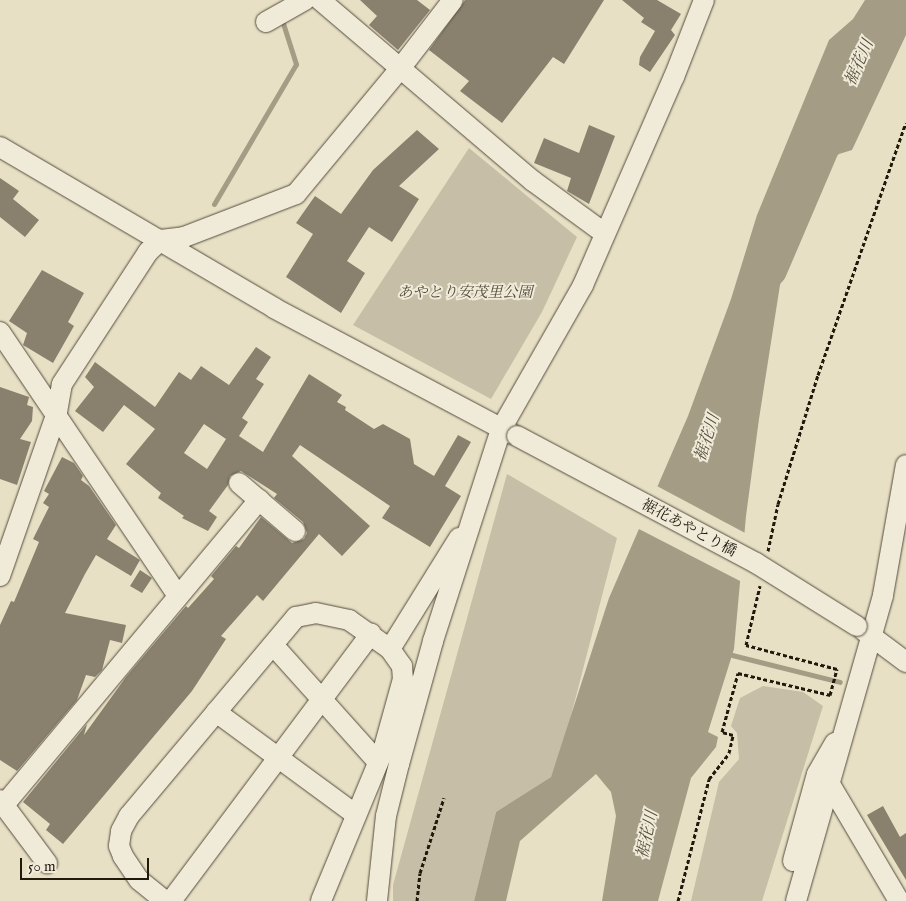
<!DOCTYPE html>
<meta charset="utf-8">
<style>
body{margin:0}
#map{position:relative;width:906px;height:901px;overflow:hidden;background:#e8e0c5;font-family:"IM FELL English","Noto Serif JP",serif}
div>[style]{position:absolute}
.green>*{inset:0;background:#c6bea6}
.water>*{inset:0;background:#a59c86}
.pier>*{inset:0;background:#e8e0c5}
.stream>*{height:5px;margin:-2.5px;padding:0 2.5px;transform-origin:2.5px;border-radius:2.5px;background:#a59c86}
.river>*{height:31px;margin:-15.5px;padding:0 15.5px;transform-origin:15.5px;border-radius:15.5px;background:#a59c86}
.building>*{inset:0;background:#89806d}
.path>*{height:3px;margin-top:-1.5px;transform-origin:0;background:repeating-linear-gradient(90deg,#22190d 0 4px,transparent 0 6.5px)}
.roads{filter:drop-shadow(0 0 1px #544b3b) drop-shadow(0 0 1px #544b3b)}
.minor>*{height:20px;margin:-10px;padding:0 10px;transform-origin:10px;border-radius:10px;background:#f0ebd9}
.bridges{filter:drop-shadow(0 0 1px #544b3b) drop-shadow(0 0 1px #544b3b)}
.minor-bridge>*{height:20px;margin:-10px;padding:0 10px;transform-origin:10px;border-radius:10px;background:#f0ebd9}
span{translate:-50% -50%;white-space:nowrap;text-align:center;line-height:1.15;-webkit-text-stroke:4px #f0ebd9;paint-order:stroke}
.park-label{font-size:15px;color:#534b3b;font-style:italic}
.street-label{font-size:15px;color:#22190d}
.water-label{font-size:16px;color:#564d3d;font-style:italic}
.scale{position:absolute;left:20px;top:858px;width:129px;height:22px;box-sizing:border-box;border:2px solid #22190d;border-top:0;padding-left:6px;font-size:15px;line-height:18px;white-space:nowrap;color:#22190d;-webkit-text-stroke:4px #f0ebd9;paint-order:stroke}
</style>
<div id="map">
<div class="green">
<i style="clip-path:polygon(469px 148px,577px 237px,542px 312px,491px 399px,353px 325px)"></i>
<i style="clip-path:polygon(507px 474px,617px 538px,566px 735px,551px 777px,496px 812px,474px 901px,393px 901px,393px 885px)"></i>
<i style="clip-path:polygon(763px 686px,803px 692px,823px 706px,762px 901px,691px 901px,719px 782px,739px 759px,737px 733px,731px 726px,740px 698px)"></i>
</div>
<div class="water">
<i style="clip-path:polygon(865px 0,906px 0,906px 35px,852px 150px,839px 154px,812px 176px,789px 230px,795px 246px,780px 285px,759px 419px,746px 516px,734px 649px,708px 732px,718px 737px,716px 747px,691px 778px,658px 901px,602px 901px,616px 816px,611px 792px,596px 774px,520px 841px,506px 901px,474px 901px,496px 812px,551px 777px,609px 598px,688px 416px,731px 299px,757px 215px,829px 40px,853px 19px)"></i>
</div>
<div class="pier">
<i style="clip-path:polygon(655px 485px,747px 534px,742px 582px,637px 528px)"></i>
</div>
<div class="stream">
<i style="left:214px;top:204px;width:162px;rotate:-59.6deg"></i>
<i style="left:296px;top:64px;width:49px;rotate:-107.7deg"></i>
<i style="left:732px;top:655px;width:111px;rotate:14deg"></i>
</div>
<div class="river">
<i style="left:771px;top:270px;width:142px;rotate:-66.9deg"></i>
</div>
<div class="building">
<i style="clip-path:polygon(360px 0,417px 0,430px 10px,398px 50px,369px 25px,377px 16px)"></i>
<i style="clip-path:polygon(465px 0,604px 0,564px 64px,553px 57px,502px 123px,460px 91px,469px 81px,429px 50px)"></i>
<i style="clip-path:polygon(622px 0,657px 0,681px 14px,671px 30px,675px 35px,650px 72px,639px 65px,640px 57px,655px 31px,641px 22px,644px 18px)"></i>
<i style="clip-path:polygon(589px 125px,615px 136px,589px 204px,567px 191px,571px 178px,534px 163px,544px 138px,579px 153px)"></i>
<i style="clip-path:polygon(417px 130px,439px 149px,399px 186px,419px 199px,392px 242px,369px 227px,347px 261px,365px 273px,341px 313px,286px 277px,313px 234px,296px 223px,315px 196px,341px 214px,373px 170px)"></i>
<i style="clip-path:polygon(0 178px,19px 191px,13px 199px,39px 220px,25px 237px,0 217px)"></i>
<i style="clip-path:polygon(42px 270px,84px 293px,68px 322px,74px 326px,53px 363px,23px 345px,27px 333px,9px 321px)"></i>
<i style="clip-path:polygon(evenodd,256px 347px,271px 357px,256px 379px,264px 384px,242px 418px,248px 422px,239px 436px,263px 452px,309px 374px,342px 395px,337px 402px,346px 407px,345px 410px,374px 429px,383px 424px,410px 439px,414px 464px,434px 476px,458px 435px,471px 442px,445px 486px,461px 496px,430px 547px,382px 518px,390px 506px,300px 445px,292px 456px,370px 526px,342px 556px,319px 534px,263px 601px,257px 595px,221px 636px,226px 639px,192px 691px,63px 844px,46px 830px,50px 824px,23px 802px,87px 724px,84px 735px,126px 677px,186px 606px,188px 608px,214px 579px,211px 576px,236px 546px,239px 548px,261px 517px,292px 543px,304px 539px,307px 533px,303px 522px,274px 498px,277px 494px,241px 471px,230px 476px,228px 485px,209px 511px,217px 517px,208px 531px,182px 518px,184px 516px,158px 498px,161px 493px,126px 464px,155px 429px,124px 405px,103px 432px,75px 411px,94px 387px,85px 377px,95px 362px,155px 407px,179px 372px,191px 380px,201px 366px,229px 385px,256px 347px,204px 424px,226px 439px,207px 469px,184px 453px,204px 424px)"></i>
<i style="clip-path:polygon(0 387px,29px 397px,27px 405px,33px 407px,32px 421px,20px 439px,31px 442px,17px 485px,0 479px)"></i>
<i style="clip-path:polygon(62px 457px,74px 463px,83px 476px,81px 480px,89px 486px,116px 525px,107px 539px,140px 560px,131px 576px,96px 555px,85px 574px,65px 613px,126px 625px,122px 643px,110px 640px,102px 670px,95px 677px,86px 675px,77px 700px,17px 771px,0 760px,0 625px,11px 601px,14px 602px,39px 542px,33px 539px,49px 507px,43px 503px,49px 494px,44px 491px)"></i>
<i style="clip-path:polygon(140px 570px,152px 578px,142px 593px,130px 586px)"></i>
<i style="clip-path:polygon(883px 806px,900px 837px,906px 833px,906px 880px,867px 815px)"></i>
</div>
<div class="path">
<i style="left:768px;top:551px;width:48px;rotate:-78deg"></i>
<i style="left:778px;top:504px;width:135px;rotate:-72.8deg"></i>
<i style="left:818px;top:375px;width:267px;rotate:-70.8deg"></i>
<i style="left:417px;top:901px;width:28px;rotate:-84deg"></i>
<i style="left:420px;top:873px;width:79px;rotate:-72.3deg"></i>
<i style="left:678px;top:901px;width:126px;rotate:-75.7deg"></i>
<i style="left:709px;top:779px;width:33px;rotate:-52deg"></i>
<i style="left:729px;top:753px;width:18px;rotate:-77deg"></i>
<i style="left:733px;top:735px;width:11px;rotate:-165deg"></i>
<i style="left:722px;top:732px;width:61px;rotate:-74.8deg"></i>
<i style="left:738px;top:673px;width:95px;rotate:13.4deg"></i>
<i style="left:830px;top:695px;width:27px;rotate:-75deg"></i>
<i style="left:837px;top:669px;width:94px;rotate:-165.2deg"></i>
<i style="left:746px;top:645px;width:61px;rotate:-76.7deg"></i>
</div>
<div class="roads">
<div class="minor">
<i style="left:320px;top:0;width:280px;rotate:40.4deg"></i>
<i style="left:533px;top:181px;width:88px;rotate:36.2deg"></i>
<i style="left:266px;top:22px;width:45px;rotate:-29.4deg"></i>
<i style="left:0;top:147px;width:318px;rotate:30.4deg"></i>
<i style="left:274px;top:308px;width:269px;rotate:27.9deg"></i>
<i style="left:0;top:332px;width:318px;rotate:56deg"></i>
<i style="left:239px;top:483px;width:74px;rotate:40.6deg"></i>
<i style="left:0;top:576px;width:174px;rotate:-70.8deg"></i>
<i style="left:57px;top:412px;width:28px;rotate:-80deg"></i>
<i style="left:62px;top:384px;width:158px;rotate:-56.9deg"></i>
<i style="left:148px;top:252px;width:18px;rotate:-43deg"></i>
<i style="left:161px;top:240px;width:23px;rotate:-7deg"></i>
<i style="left:184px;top:237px;width:120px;rotate:-21deg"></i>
<i style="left:296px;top:194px;width:161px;rotate:-50.3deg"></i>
<i style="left:399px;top:70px;width:88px;rotate:-52.4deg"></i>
<i style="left:863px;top:630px;width:54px;rotate:36.7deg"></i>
<i style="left:273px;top:645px;width:157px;rotate:48.1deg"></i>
<i style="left:390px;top:649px;width:131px;rotate:-58.1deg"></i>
<i style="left:216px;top:712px;width:174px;rotate:36.3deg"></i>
<i style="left:831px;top:786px;width:134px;rotate:59.4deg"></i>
<i style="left:0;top:800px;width:79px;rotate:53.3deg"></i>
<i style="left:4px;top:805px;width:398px;rotate:-50.1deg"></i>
<i style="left:793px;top:861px;width:90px;rotate:-74.6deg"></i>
<i style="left:817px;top:774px;width:36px;rotate:-60deg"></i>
<i style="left:165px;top:901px;width:33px;rotate:-141deg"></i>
<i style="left:139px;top:880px;width:29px;rotate:-124deg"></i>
<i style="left:123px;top:856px;width:11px;rotate:-112deg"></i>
<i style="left:119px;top:846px;width:15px;rotate:-82deg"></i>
<i style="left:121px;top:831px;width:17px;rotate:-62deg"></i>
<i style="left:129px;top:816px;width:260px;rotate:-50deg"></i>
<i style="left:296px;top:617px;width:20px;rotate:-11deg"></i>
<i style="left:316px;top:613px;width:34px;rotate:12deg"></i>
<i style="left:349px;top:620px;width:50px;rotate:35.3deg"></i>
<i style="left:390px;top:649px;width:21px;rotate:55deg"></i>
<i style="left:402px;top:666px;width:13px;rotate:86deg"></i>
<i style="left:403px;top:679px;width:75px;rotate:105.5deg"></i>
<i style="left:383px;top:751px;width:162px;rotate:112.5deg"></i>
<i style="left:171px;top:901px;width:334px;rotate:-53.2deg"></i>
<i style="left:377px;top:901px;width:85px;rotate:-84deg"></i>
<i style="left:386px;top:816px;width:54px;rotate:-76deg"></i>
<i style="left:399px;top:764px;width:128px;rotate:-74.5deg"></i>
<i style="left:433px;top:641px;width:223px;rotate:-72.2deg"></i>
<i style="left:501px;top:429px;width:166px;rotate:-60.3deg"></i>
<i style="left:583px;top:285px;width:227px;rotate:-66.4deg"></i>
<i style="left:674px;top:77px;width:83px;rotate:-68.7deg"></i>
<i style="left:796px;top:901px;width:318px;rotate:-74.1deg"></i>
<i style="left:883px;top:595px;width:132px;rotate:-80deg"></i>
</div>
</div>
<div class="bridges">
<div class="minor-bridge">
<i style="left:517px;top:436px;width:271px;rotate:28deg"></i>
<i style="left:756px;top:563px;width:119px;rotate:32deg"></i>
</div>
</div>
<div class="park-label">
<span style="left:465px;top:293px">あやとり安茂里公園</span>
</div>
<div class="street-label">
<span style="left:689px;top:528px;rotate:28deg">裾花あやとり橋</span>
</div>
<div class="water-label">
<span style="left:860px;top:63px;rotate:-67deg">裾花川</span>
<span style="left:708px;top:438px;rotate:-72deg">裾花川</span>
<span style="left:648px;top:835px;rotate:-78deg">裾花川</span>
</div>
<div class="scale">50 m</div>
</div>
